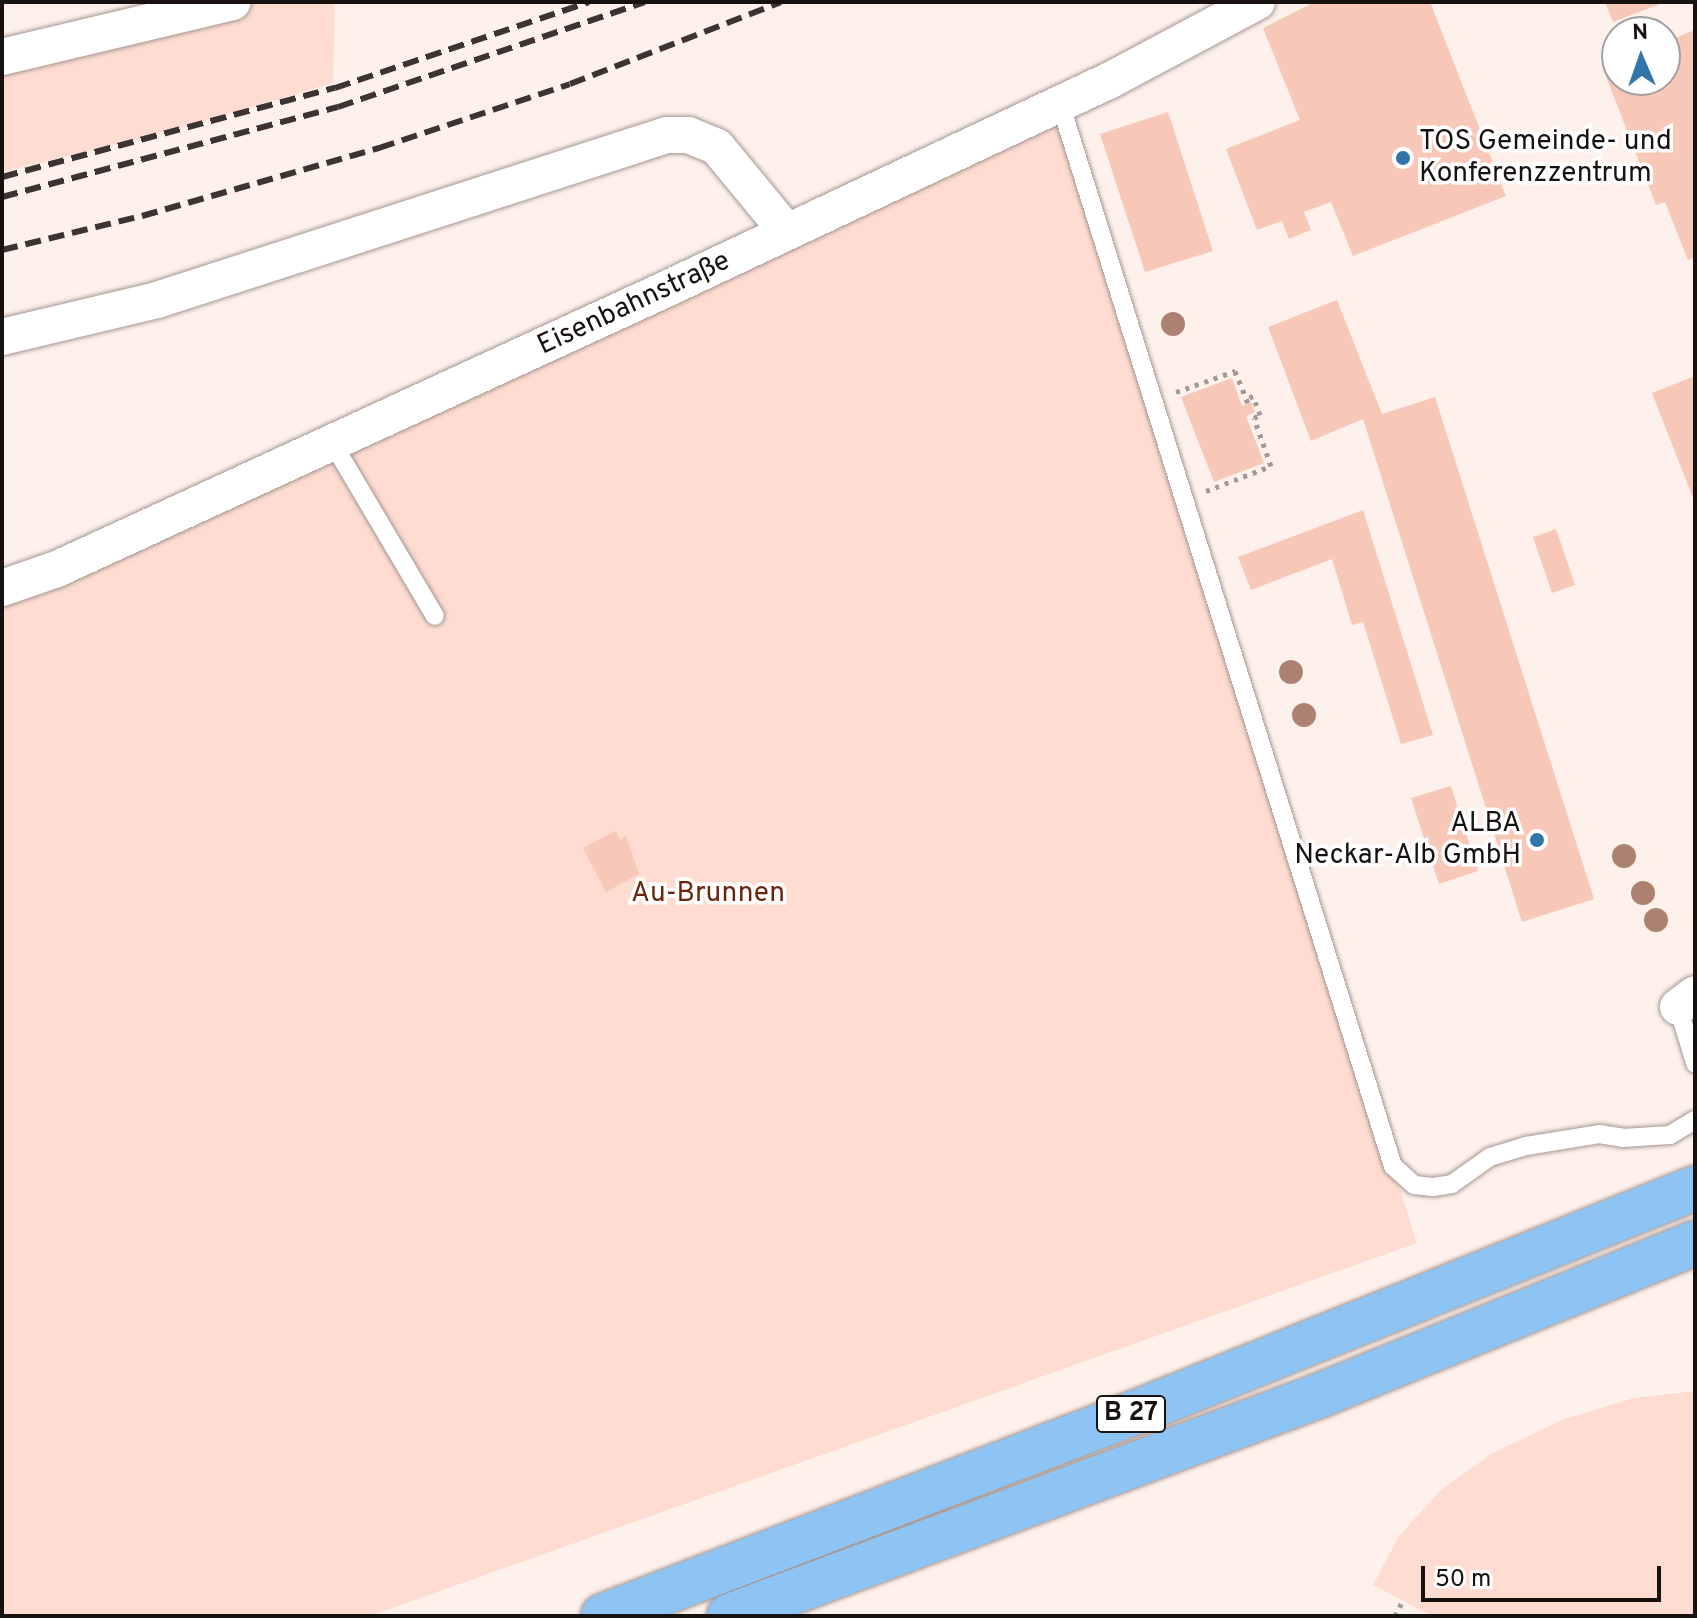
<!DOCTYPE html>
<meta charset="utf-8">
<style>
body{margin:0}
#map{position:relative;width:1697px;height:1618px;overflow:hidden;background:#fef1ec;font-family:Overpass,sans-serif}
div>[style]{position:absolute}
.green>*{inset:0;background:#fedcd1}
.building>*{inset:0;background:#f7c7b7}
.path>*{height:5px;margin-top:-2.5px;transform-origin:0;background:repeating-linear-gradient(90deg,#a29894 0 4px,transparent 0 10px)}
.roads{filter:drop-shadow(0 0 2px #a59691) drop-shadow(0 0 2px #a59691)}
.lane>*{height:18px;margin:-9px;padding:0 9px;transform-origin:9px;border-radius:9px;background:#fff}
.street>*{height:36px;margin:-18px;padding:0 18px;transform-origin:18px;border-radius:18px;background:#fff}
.highway>*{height:44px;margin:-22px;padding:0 22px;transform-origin:22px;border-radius:22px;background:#8dc4f4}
.rail>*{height:6px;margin-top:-3px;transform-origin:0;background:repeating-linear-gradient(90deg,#3b3432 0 16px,transparent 0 24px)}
.trees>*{width:24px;height:24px;margin:-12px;border-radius:50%;background:#ad8171}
.dots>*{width:22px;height:22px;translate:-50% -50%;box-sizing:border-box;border:4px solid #fff;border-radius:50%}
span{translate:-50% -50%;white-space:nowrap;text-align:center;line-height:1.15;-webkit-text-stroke:7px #fff;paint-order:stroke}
.shield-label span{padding:2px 6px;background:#fff;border:2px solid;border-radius:6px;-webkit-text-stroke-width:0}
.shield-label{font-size:26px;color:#171210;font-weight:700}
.poi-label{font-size:28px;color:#171210}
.left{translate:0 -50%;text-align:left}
.right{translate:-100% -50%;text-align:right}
.street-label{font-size:28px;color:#171210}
.park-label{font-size:28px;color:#6a260c}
.frame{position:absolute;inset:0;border:4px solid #171210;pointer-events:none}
.north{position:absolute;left:1601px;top:16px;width:80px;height:80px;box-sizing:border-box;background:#fff;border:2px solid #a2a09f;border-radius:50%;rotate:358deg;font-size:22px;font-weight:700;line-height:32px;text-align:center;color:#171210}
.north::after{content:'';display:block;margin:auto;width:28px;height:36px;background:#3175aa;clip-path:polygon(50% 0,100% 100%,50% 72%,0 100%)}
.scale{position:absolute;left:1421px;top:1566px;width:240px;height:36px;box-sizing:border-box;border:4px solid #171210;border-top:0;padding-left:10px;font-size:24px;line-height:28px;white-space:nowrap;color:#171210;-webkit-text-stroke:6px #fff;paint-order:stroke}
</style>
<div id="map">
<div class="green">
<i style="clip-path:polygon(233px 2px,335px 2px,333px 83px,151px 136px,2px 172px,2px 58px)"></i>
<i style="clip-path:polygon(1060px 103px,1417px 1243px,370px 1616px,2px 1616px,2px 588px)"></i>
<i style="clip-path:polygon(1695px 1391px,1695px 1616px,1432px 1616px,1373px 1585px,1399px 1536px,1440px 1491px,1491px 1454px,1564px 1419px,1634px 1398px)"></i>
</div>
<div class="building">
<i style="clip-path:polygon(1314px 2px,1430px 2px,1506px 196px,1353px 256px,1331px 202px,1304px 212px,1311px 230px,1289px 239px,1282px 221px,1257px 230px,1226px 149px,1300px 120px,1263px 28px)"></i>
<i style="clip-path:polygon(1605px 2px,1665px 2px,1613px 22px)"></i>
<i style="clip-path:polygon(1695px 30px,1695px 257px,1688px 260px,1665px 202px,1656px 205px,1602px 66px,1617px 61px,1617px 80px,1665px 80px,1665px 42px)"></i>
<i style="clip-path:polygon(1168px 112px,1213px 251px,1145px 272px,1100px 134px)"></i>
<i style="clip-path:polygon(1337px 300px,1382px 414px,1435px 397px,1594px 899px,1522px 922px,1363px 419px,1311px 441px,1268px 327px)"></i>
<i style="clip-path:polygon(1695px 376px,1695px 503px,1652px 393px)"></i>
<i style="clip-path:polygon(1232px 378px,1242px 406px,1251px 402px,1255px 412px,1246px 416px,1264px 463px,1214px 482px,1181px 397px)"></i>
<i style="clip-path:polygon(1363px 510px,1433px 735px,1401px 744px,1363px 622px,1352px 625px,1332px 559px,1251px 590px,1238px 557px)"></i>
<i style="clip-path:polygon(1556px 529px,1575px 585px,1552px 593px,1533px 537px)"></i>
<i style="clip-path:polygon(1451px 786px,1478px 871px,1439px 884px,1411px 798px)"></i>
<i style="clip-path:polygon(616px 831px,620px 840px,626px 836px,639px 874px,606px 892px,583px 848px)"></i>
</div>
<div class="path">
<i style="left:1176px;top:392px;width:63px;rotate:-19.6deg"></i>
<i style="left:1235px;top:371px;width:35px;rotate:68deg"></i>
<i style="left:1206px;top:491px;width:70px;rotate:-21deg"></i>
<i style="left:1271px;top:466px;width:51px;rotate:-109.5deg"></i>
<i style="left:1254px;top:418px;width:7px;rotate:-27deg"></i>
<i style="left:1260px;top:415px;width:20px;rotate:-110deg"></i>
<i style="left:1253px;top:396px;width:8px;rotate:157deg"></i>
<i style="left:1395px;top:1616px;width:18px;rotate:-63deg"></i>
</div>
<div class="roads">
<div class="lane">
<i style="left:1060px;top:103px;width:1114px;rotate:72.61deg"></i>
<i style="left:1393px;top:1166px;width:28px;rotate:42deg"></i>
<i style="left:1414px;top:1185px;width:19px;rotate:6deg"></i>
<i style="left:1433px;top:1187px;width:19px;rotate:-9deg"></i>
<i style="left:1452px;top:1184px;width:47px;rotate:-35.4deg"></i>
<i style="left:1490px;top:1157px;width:38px;rotate:-17deg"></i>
<i style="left:1526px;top:1146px;width:74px;rotate:-9.3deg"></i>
<i style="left:1599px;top:1134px;width:24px;rotate:9deg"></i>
<i style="left:1623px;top:1138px;width:47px;rotate:-3.7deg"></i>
<i style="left:1670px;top:1135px;width:29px;rotate:-31deg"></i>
<i style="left:332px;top:442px;width:202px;rotate:59.4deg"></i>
<i style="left:1678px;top:1007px;width:59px;rotate:73.1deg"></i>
</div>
<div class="street">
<i style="left:2px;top:57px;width:237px;rotate:-13.4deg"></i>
<i style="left:2px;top:337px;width:159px;rotate:-13.4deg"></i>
<i style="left:157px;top:300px;width:536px;rotate:-17.93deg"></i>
<i style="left:667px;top:135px;width:21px"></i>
<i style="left:688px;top:135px;width:31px;rotate:22deg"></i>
<i style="left:717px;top:147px;width:110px;rotate:50.5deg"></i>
<i style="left:2px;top:588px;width:58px;rotate:-19.1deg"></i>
<i style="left:57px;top:569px;width:666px;rotate:-24.68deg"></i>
<i style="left:662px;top:291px;width:492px;rotate:-25.2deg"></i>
<i style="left:1107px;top:82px;width:170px;rotate:-28.1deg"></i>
<i style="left:1678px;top:1007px;width:21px;rotate:-37deg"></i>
</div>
<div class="highway">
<i style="left:603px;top:1616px;width:588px;rotate:-20.93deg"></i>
<i style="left:1152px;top:1406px;width:585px;rotate:-21.87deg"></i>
<i style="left:729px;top:1616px;width:629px;rotate:-20.48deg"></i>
<i style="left:1318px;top:1396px;width:407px;rotate:-22.1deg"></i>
</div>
</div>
<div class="rail">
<i style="left:2px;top:177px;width:345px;rotate:-15deg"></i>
<i style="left:335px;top:88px;width:268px;rotate:-18.7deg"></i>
<i style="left:2px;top:197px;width:348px;rotate:-15deg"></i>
<i style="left:338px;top:107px;width:324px;rotate:-18.9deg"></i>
<i style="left:2px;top:250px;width:144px;rotate:-13.7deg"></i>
<i style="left:142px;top:216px;width:247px;rotate:-16deg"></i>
<i style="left:379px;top:148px;width:201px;rotate:-18.5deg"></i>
<i style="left:570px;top:84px;width:226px;rotate:-21.2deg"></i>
</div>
<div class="trees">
<i style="left:1173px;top:324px"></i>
<i style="left:1291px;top:672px"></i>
<i style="left:1304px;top:715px"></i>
<i style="left:1624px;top:856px"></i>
<i style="left:1643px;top:893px"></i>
<i style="left:1656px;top:920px"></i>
</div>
<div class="dots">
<i style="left:1403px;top:158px;background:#3175aa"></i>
<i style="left:1537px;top:840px;background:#3175aa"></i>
</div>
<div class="shield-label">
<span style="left:1131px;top:1414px">B 27</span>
</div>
<div class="poi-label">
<span class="left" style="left:1419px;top:158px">TOS Gemeinde- und<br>Konferenzzentrum</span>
<span class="right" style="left:1521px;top:840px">ALBA<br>Neckar-Alb GmbH</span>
</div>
<div class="street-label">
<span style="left:634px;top:304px;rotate:-25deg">Eisenbahnstraße</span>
</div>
<div class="park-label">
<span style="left:708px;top:894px">Au-Brunnen</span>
</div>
<div class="frame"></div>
<div class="north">N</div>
<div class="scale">50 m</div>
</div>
